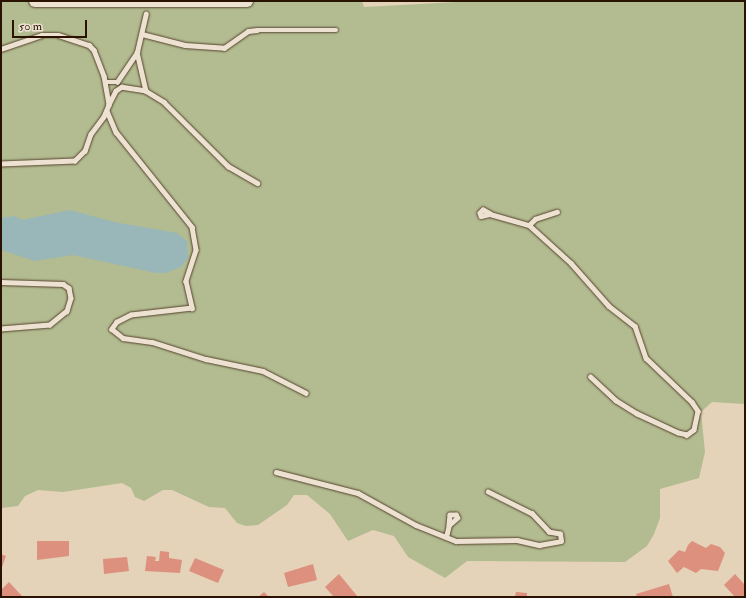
<!DOCTYPE html>
<style>
body{margin:0}
#map{position:relative;width:746px;height:598px;overflow:hidden;background:#e4d3b9;font-family:"IM FELL Double Pica",serif}
div>[style]{position:absolute}
.green>*{inset:0;background:#b2bc90}
.water>*{inset:0;background:#99b6b9}
.building>*{inset:0;background:#dc907d}
.roads{filter:drop-shadow(0 0 1px #58422e) drop-shadow(0 0 1px #58422e)}
.service>*{height:4.5px;margin:-2.25px;padding:0 2.25px;transform-origin:2.25px;border-radius:2.25px;background:#ede2d2}
.secondary>*{height:12px;margin:-6px;padding:0 6px;transform-origin:6px;border-radius:6px;background:#ede2d2}
span{translate:-50% -50%;white-space:nowrap;text-align:center;line-height:1.15;-webkit-text-stroke:3px #ede2d2;paint-order:stroke}
.frame{position:absolute;inset:0;border:2px solid #291200;pointer-events:none}
.scale{position:absolute;left:12px;top:20px;width:75px;height:18px;box-sizing:border-box;border:2px solid #291200;border-top:0;padding-left:5px;font-size:12px;line-height:14px;white-space:nowrap;color:#291200;-webkit-text-stroke:3px #ede2d2;paint-order:stroke}
</style>
<div id="map">
<div class="green">
<i style="clip-path:polygon(1px 1px,362px 1px,364px 7px,476px 1px,745px 1px,745px 404px,712px 402px,701px 412px,705px 452px,699px 478px,660px 489px,660px 518px,654px 534px,647px 546px,625px 562px,467px 561px,445px 578px,408px 557px,394px 536px,373px 530px,348px 541px,330px 514px,307px 495px,294px 495px,287px 505px,258px 525px,246px 526px,237px 523px,225px 508px,209px 507px,172px 490px,163px 490px,144px 501px,135px 497px,131px 488px,122px 483px,63px 492px,38px 490px,25px 496px,18px 506px,1px 508px)"></i>
</div>
<div class="water">
<i style="clip-path:polygon(70px 210px,114px 222px,177px 233px,187px 241px,188px 258px,181px 267px,166px 273px,156px 273px,73px 255px,35px 261px,1px 250px,1px 218px,15px 216px,22px 220px)"></i>
</div>
<div class="building">
<i style="clip-path:polygon(37px 541px,69px 541px,69px 556px,37px 560px)"></i>
<i style="clip-path:polygon(692px 541px,706px 548px,711px 544px,720px 547px,725px 553px,718px 571px,701px 569px,696px 573px,684px 567px,677px 573px,668px 561px,679px 550px,685px 552px,688px 545px)"></i>
<i style="clip-path:polygon(160px 551px,169px 552px,169px 558px,182px 560px,180px 573px,145px 571px,147px 556px,156px 557px,155px 561px,159px 561px)"></i>
<i style="clip-path:polygon(1px 554px,6px 556px,2px 567px,1px 567px)"></i>
<i style="clip-path:polygon(127px 557px,129px 571px,104px 574px,103px 559px)"></i>
<i style="clip-path:polygon(195px 558px,224px 570px,218px 583px,189px 571px)"></i>
<i style="clip-path:polygon(313px 564px,317px 580px,288px 587px,284px 573px)"></i>
<i style="clip-path:polygon(339px 574px,358px 597px,334px 597px,325px 587px)"></i>
<i style="clip-path:polygon(735px 574px,745px 585px,745px 597px,735px 597px,724px 585px)"></i>
<i style="clip-path:polygon(9px 582px,23px 597px,1px 597px,1px 590px)"></i>
<i style="clip-path:polygon(669px 584px,673px 597px,637px 597px,636px 594px)"></i>
<i style="clip-path:polygon(264px 592px,269px 597px,258px 597px)"></i>
<i style="clip-path:polygon(516px 592px,527px 593px,527px 597px,515px 597px)"></i>
</div>
<div class="roads">
<div class="service">
<i style="left:142px;top:34px;width:44px;rotate:14.3deg"></i>
<i style="left:185px;top:45px;width:39px;rotate:4deg"></i>
<i style="left:224px;top:48px;width:29px;rotate:-35deg"></i>
<i style="left:248px;top:31px;width:9px;rotate:-6deg"></i>
<i style="left:257px;top:30px;width:79px"></i>
<i style="left:1px;top:49px;width:43px;rotate:-18.9deg"></i>
<i style="left:42px;top:35px;width:16px"></i>
<i style="left:58px;top:35px;width:33px;rotate:18deg"></i>
<i style="left:89px;top:45px;width:7px;rotate:45deg"></i>
<i style="left:94px;top:50px;width:28px;rotate:69deg"></i>
<i style="left:104px;top:76px;width:29px;rotate:80deg"></i>
<i style="left:109px;top:105px;width:13px;rotate:113deg"></i>
<i style="left:104px;top:117px;width:21px;rotate:127deg"></i>
<i style="left:91px;top:134px;width:18px;rotate:109deg"></i>
<i style="left:85px;top:151px;width:14px;rotate:135deg"></i>
<i style="left:75px;top:161px;width:74px;rotate:177.7deg"></i>
<i style="left:137px;top:52px;width:39px;rotate:-77deg"></i>
<i style="left:105px;top:82px;width:12px"></i>
<i style="left:117px;top:82px;width:36px;rotate:-56deg"></i>
<i style="left:137px;top:52px;width:40px;rotate:77deg"></i>
<i style="left:146px;top:91px;width:24px;rotate:-171deg"></i>
<i style="left:122px;top:87px;width:7px;rotate:146deg"></i>
<i style="left:116px;top:91px;width:16px;rotate:117deg"></i>
<i style="left:146px;top:91px;width:21px;rotate:31deg"></i>
<i style="left:164px;top:102px;width:91px;rotate:45deg"></i>
<i style="left:228px;top:166px;width:34px;rotate:30deg"></i>
<i style="left:107px;top:111px;width:23px;rotate:67deg"></i>
<i style="left:116px;top:132px;width:122px;rotate:51.3deg"></i>
<i style="left:192px;top:227px;width:23px;rotate:80deg"></i>
<i style="left:196px;top:250px;width:33px;rotate:108deg"></i>
<i style="left:186px;top:281px;width:28px;rotate:77deg"></i>
<i style="left:192px;top:308px;width:61px;rotate:173.5deg"></i>
<i style="left:131px;top:315px;width:16px;rotate:153deg"></i>
<i style="left:117px;top:322px;width:9px;rotate:126deg"></i>
<i style="left:112px;top:329px;width:14px;rotate:39deg"></i>
<i style="left:123px;top:338px;width:29px;rotate:8deg"></i>
<i style="left:152px;top:342px;width:57px;rotate:17.5deg"></i>
<i style="left:206px;top:359px;width:58px;rotate:11.9deg"></i>
<i style="left:263px;top:371px;width:48px;rotate:27.1deg"></i>
<i style="left:490px;top:214px;width:8px;rotate:-150deg"></i>
<i style="left:483px;top:210px;width:4px;rotate:135deg"></i>
<i style="left:480px;top:213px;width:3px;rotate:72deg"></i>
<i style="left:481px;top:216px;width:9px;rotate:-13deg"></i>
<i style="left:490px;top:214px;width:41px;rotate:15.8deg"></i>
<i style="left:529px;top:225px;width:8px;rotate:-45deg"></i>
<i style="left:535px;top:219px;width:23px;rotate:-18deg"></i>
<i style="left:529px;top:225px;width:57px;rotate:42.1deg"></i>
<i style="left:571px;top:263px;width:57px;rotate:48.5deg"></i>
<i style="left:609px;top:306px;width:33px;rotate:38deg"></i>
<i style="left:635px;top:326px;width:34px;rotate:71deg"></i>
<i style="left:646px;top:358px;width:64px;rotate:43.7deg"></i>
<i style="left:692px;top:402px;width:11px;rotate:56deg"></i>
<i style="left:698px;top:411px;width:19px;rotate:102deg"></i>
<i style="left:694px;top:430px;width:9px;rotate:144deg"></i>
<i style="left:687px;top:435px;width:9px;rotate:-167deg"></i>
<i style="left:678px;top:433px;width:45px;rotate:-155.1deg"></i>
<i style="left:637px;top:414px;width:25px;rotate:-148deg"></i>
<i style="left:616px;top:401px;width:35px;rotate:-137deg"></i>
<i style="left:1px;top:282px;width:62px;rotate:1.8deg"></i>
<i style="left:63px;top:284px;width:7px;rotate:34deg"></i>
<i style="left:69px;top:288px;width:10px;rotate:79deg"></i>
<i style="left:71px;top:298px;width:14px;rotate:107deg"></i>
<i style="left:67px;top:311px;width:22px;rotate:141deg"></i>
<i style="left:50px;top:325px;width:49px;rotate:175.3deg"></i>
<i style="left:276px;top:472px;width:85px;rotate:14.4deg"></i>
<i style="left:358px;top:493px;width:66px;rotate:28.9deg"></i>
<i style="left:416px;top:525px;width:43px;rotate:21.8deg"></i>
<i style="left:456px;top:541px;width:61px;rotate:-0.9deg"></i>
<i style="left:517px;top:540px;width:23px;rotate:13deg"></i>
<i style="left:539px;top:545px;width:22px;rotate:-10deg"></i>
<i style="left:561px;top:541px;width:7px;rotate:-98deg"></i>
<i style="left:560px;top:534px;width:11px;rotate:-170deg"></i>
<i style="left:549px;top:532px;width:25px;rotate:-133deg"></i>
<i style="left:532px;top:514px;width:49px;rotate:-153.4deg"></i>
<i style="left:446px;top:537px;width:12px;rotate:-76deg"></i>
<i style="left:449px;top:525px;width:11px;rotate:-41deg"></i>
<i style="left:457px;top:518px;width:3px;rotate:-108deg"></i>
<i style="left:456px;top:515px;width:6px;rotate:180deg"></i>
<i style="left:450px;top:515px;width:10px;rotate:96deg"></i>
</div>
<div class="secondary">
<i style="left:35px;top:1px;width:212px"></i>
</div>
</div>
<div class="frame"></div>
<div class="scale">50 m</div>
</div>
